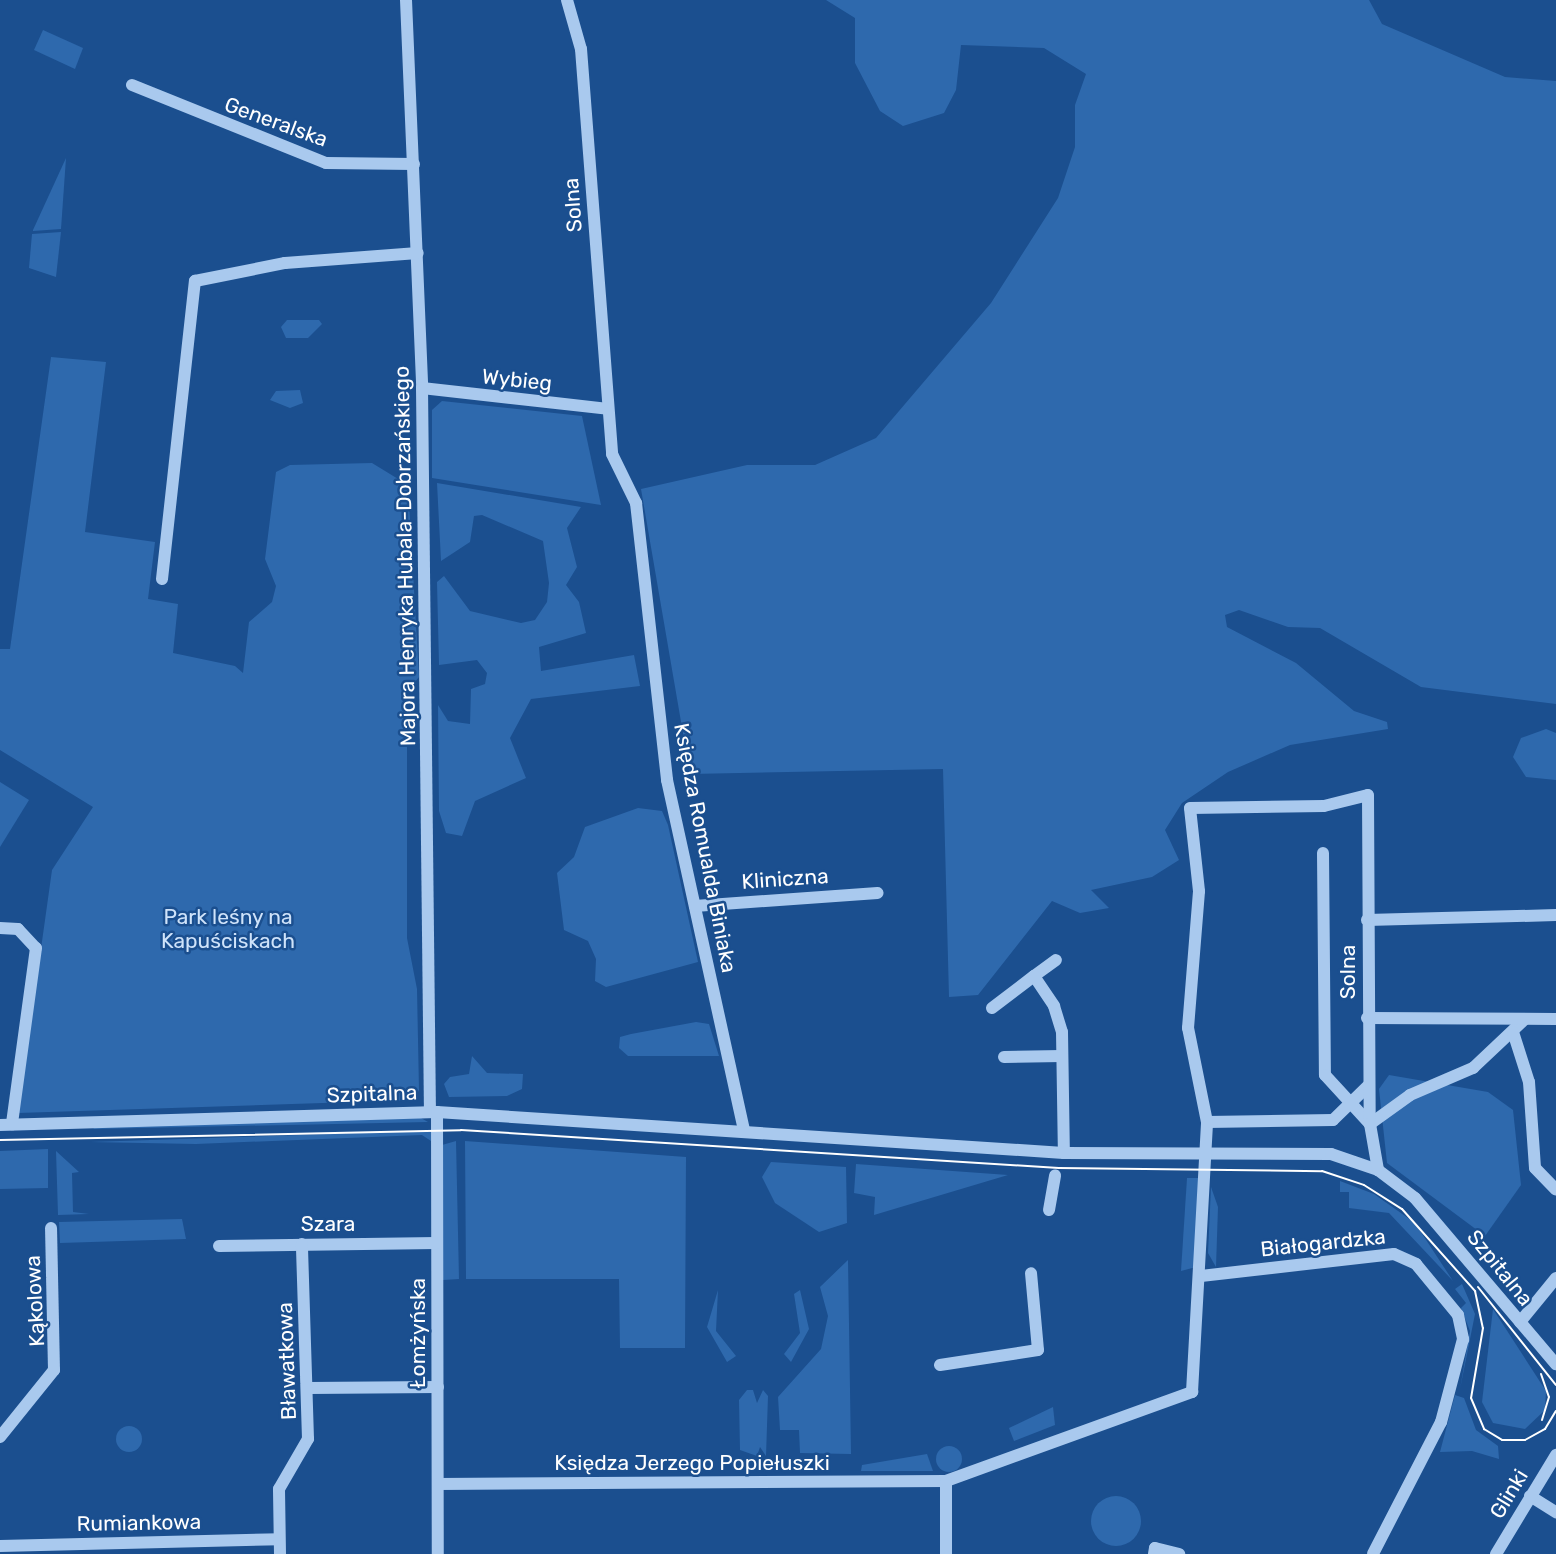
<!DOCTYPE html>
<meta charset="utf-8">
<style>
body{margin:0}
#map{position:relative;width:1556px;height:1554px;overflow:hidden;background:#1b4f8f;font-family:Rubik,sans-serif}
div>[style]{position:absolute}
.green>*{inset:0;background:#2e69ad}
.round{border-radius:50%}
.minor>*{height:12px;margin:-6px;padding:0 6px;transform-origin:6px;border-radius:6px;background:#a9c9ee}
.tram>*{height:2px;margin:-1px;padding:0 1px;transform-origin:1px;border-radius:1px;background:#fff}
span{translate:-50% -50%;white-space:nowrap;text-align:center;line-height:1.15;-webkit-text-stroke:5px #1b4f8f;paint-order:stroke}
.street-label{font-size:21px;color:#fff}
.park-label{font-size:21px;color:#cfe3fa}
</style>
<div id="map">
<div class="green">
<i style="clip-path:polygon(826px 0,1369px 0,1382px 24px,1505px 77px,1556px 81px,1556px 704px,1421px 687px,1320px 628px,1288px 627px,1239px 610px,1225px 615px,1227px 627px,1296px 663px,1354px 711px,1387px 722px,1388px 729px,1290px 745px,1228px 772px,1182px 803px,1165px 830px,1179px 860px,1152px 877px,1091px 890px,1109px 908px,1080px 913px,1052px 901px,978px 995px,949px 997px,943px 769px,690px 774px,641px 489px,747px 465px,815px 465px,876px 438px,991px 303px,1058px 198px,1075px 147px,1075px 105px,1086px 74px,1044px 48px,961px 45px,956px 90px,944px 113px,903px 126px,880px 111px,855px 63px,855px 18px)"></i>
<i style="clip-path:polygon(43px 30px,83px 48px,75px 69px,34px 50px)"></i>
<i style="clip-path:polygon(66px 158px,61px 229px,33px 231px,33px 230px)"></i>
<i style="clip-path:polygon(61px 232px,56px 277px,29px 268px,32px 234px)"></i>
<i style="clip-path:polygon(287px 320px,319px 320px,322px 324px,308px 338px,286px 338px,281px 327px)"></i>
<i style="clip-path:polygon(51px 357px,106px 362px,85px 532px,155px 542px,148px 599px,178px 604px,173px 653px,235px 666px,243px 673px,249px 622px,272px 602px,276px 586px,265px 559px,276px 472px,290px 465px,372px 463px,408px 485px,419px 677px,407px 692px,407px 938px,417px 989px,419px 1090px,414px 1100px,18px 1113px,52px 870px,93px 807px,0 750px,0 649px,10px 649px)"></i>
<i style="clip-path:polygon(300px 390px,303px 403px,290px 408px,270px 400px,276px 391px)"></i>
<i style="clip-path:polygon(442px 401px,582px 416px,601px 505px,432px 478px,432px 410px)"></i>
<i style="clip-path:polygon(437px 483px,581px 507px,567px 528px,577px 567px,566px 585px,579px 602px,586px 633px,539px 647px,541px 671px,634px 655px,640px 686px,531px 699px,510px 738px,526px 778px,475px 801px,462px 836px,446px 833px,439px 811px,438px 705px,448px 721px,470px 724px,471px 689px,485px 684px,487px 673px,477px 660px,439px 665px,437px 582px,444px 576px,470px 611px,521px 623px,535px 620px,547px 602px,549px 583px,543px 541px,482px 515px,474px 516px,470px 542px,441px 561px)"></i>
<i style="clip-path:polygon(1546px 729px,1556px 733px,1556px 780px,1526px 777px,1513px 757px,1521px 738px)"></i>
<i style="clip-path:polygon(0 782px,29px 800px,0 847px)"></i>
<i style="clip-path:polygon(638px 808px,662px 811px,668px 825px,698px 962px,606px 987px,595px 981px,596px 959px,588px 941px,564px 930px,557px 873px,574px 857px,585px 827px)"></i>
<i style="clip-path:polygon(696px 1022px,709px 1024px,719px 1056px,628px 1056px,619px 1048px,620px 1037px,631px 1034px)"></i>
<i style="clip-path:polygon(472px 1056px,487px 1073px,523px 1074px,522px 1089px,507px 1096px,449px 1097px,444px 1084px,450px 1077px,469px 1074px)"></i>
<i style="clip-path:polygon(1389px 1075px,1488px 1092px,1513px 1110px,1521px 1185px,1485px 1236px,1387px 1163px,1379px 1089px)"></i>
<i style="clip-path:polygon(421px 1118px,428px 1122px,93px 1129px,96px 1127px)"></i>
<i style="clip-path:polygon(392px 1132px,431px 1132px,431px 1141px,422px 1135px,196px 1144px,90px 1142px)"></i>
<i style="clip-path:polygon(456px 1141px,459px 1279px,443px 1280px,442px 1145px)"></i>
<i style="clip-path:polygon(465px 1141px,686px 1157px,685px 1348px,620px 1348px,619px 1279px,466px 1279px)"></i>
<i style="clip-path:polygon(48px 1149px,48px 1188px,0 1189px,0 1151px)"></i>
<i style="clip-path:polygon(56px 1151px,79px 1172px,72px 1173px,73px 1212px,89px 1214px,58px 1215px)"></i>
<i style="clip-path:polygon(771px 1162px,846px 1167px,847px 1223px,819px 1232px,775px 1203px,762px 1177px)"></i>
<i style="clip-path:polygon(856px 1164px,1008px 1175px,874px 1215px,875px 1197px,854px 1193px)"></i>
<i style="clip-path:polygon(1187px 1178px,1200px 1178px,1196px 1267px,1181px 1271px)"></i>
<i style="clip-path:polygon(1340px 1181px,1374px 1194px,1415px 1223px,1453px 1281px,1389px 1213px,1349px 1208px,1349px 1192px,1340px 1192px)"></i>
<i style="clip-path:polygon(1211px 1187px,1218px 1207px,1216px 1267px,1208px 1253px)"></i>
<i style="clip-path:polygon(182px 1219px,186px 1239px,60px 1243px,59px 1222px)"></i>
<i style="clip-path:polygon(848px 1260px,851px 1454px,800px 1453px,799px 1430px,780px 1430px,778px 1397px,821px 1349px,828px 1316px,820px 1287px)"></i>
<i style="clip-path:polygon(1462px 1284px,1475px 1314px,1460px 1389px,1470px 1331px,1461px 1308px,1466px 1303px,1455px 1289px)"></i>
<i style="clip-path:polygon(718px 1290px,716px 1331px,736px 1356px,727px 1362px,707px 1327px)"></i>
<i style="clip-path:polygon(800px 1290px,809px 1329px,791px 1362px,784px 1354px,800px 1333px,794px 1294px)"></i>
<i style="clip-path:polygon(1493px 1309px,1546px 1391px,1545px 1410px,1525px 1429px,1493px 1423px,1482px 1402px)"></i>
<i style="clip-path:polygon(747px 1390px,753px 1390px,757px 1403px,763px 1390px,768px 1396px,766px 1456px,760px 1447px,757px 1456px,740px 1450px,739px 1400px)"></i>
<i style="clip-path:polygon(1455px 1395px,1464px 1398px,1476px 1430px,1498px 1446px,1499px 1459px,1472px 1451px,1440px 1452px)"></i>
<i style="clip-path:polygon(1053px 1407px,1055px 1425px,1014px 1441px,1009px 1428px)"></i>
<i class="round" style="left:116px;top:1426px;width:26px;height:26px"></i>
<i class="round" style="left:936px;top:1446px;width:26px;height:26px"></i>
<i style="clip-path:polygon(927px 1454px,933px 1471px,861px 1471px,862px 1465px)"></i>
<i class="round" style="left:1091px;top:1496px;width:50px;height:50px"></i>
</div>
<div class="minor">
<i style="left:406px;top:0;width:388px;rotate:87.6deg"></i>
<i style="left:422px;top:388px;width:724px;rotate:89.37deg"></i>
<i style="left:567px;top:0;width:51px;rotate:74.1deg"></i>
<i style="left:581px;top:49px;width:406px;rotate:85.6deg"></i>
<i style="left:612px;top:454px;width:55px;rotate:63.9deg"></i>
<i style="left:636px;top:503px;width:279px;rotate:83.6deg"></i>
<i style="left:667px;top:780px;width:358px;rotate:77.6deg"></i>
<i style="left:132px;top:85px;width:209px;rotate:21.9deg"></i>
<i style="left:326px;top:163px;width:88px;rotate:0.7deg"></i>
<i style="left:422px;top:388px;width:187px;rotate:6.4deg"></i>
<i style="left:162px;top:579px;width:300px;rotate:-83.7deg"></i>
<i style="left:195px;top:281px;width:92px;rotate:-11.3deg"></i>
<i style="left:285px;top:263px;width:133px;rotate:-4.3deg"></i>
<i style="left:1323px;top:853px;width:222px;rotate:89.5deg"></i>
<i style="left:1325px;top:1075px;width:67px;rotate:47.4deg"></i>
<i style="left:1370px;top:1124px;width:49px;rotate:-35.9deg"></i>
<i style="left:1410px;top:1095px;width:69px;rotate:-23.2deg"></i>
<i style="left:1473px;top:1068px;width:70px;rotate:-43.3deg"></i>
<i style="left:695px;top:906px;width:183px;rotate:-4.1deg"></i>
<i style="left:1367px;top:920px;width:189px;rotate:-1.5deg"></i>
<i style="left:0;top:928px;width:18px;rotate:3deg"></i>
<i style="left:18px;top:929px;width:26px;rotate:47deg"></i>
<i style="left:36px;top:948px;width:178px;rotate:97.8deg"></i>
<i style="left:1034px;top:976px;width:27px;rotate:-36deg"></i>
<i style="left:992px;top:1008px;width:53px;rotate:-37.3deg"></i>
<i style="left:1034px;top:976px;width:36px;rotate:56deg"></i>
<i style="left:1054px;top:1006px;width:27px;rotate:73deg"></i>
<i style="left:1062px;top:1032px;width:121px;rotate:89.1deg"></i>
<i style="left:1367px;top:1018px;width:189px;rotate:0.3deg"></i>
<i style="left:1513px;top:1032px;width:52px;rotate:72.3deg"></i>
<i style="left:1529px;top:1082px;width:86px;rotate:86deg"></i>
<i style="left:1535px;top:1168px;width:30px;rotate:46deg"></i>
<i style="left:1004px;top:1057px;width:58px;rotate:-1deg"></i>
<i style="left:437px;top:1112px;width:442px;rotate:89.9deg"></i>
<i style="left:1207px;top:1122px;width:126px;rotate:-0.9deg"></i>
<i style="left:1333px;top:1120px;width:50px;rotate:-44.2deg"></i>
<i style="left:0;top:1125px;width:437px;rotate:-1.7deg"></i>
<i style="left:437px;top:1112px;width:628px;rotate:3.74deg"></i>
<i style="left:1064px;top:1153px;width:267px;rotate:0.2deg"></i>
<i style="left:1331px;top:1154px;width:50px;rotate:18.8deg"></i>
<i style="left:1378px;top:1170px;width:46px;rotate:37.1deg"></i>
<i style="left:1415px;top:1198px;width:218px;rotate:49.7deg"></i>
<i style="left:1049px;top:1210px;width:35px;rotate:-80deg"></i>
<i style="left:219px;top:1246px;width:218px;rotate:-0.8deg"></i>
<i style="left:1201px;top:1276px;width:194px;rotate:-6.5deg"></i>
<i style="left:1394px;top:1254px;width:24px;rotate:24deg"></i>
<i style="left:1416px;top:1264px;width:66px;rotate:50.5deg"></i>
<i style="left:1458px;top:1315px;width:25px;rotate:78deg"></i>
<i style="left:1463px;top:1339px;width:86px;rotate:104.8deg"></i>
<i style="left:1441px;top:1422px;width:148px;rotate:117.3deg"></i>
<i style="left:1520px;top:1322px;width:57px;rotate:-50.7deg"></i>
<i style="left:940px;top:1365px;width:99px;rotate:-8.7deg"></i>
<i style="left:1038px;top:1350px;width:77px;rotate:-95.2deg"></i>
<i style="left:308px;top:1388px;width:130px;rotate:-0.4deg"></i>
<i style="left:0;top:1437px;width:86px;rotate:-51.1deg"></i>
<i style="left:54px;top:1370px;width:142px;rotate:-91.2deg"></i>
<i style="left:438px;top:1484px;width:508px;rotate:-0.34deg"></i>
<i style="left:946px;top:1481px;width:262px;rotate:-19.9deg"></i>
<i style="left:1192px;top:1392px;width:270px;rotate:-86.8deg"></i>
<i style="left:1207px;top:1122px;width:96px;rotate:-101.4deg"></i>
<i style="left:1188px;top:1028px;width:137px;rotate:-85.4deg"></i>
<i style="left:1199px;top:891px;width:83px;rotate:-96.2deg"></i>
<i style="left:1190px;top:808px;width:134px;rotate:-0.9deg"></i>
<i style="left:1324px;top:806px;width:45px;rotate:-14deg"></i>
<i style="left:1368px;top:795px;width:329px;rotate:89.7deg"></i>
<i style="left:1370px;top:1124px;width:47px;rotate:80.1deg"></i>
<i style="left:1530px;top:1496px;width:31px;rotate:32deg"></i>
<i style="left:0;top:1546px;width:279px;rotate:-1.4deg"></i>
<i style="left:280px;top:1554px;width:65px;rotate:-90.9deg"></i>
<i style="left:279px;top:1489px;width:58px;rotate:-59.9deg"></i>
<i style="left:308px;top:1439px;width:195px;rotate:-91.8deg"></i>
<i style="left:946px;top:1554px;width:73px;rotate:-90deg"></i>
<i style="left:1154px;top:1554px;width:6px;rotate:-81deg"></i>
<i style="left:1155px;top:1548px;width:25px;rotate:14deg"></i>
<i style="left:1496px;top:1554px;width:116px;rotate:-58.8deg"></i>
</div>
<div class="tram">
<i style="left:0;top:1140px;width:461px;rotate:-1.2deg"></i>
<i style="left:461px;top:1130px;width:599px;rotate:3.64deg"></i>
<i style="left:1059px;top:1168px;width:263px;rotate:0.7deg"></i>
<i style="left:1322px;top:1171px;width:44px;rotate:18.4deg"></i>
<i style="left:1364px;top:1185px;width:45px;rotate:32.3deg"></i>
<i style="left:1402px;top:1209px;width:110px;rotate:48.3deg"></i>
<i style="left:1475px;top:1291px;width:38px;rotate:78deg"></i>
<i style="left:1483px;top:1328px;width:71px;rotate:99.7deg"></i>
<i style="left:1471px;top:1398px;width:34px;rotate:67deg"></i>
<i style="left:1484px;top:1429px;width:21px;rotate:31deg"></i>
<i style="left:1502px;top:1440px;width:23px"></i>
<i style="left:1525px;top:1440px;width:23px;rotate:-29deg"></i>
<i style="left:1545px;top:1429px;width:21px;rotate:-59deg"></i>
<i style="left:1478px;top:1287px;width:125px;rotate:51.5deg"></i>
<i style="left:1541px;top:1374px;width:24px;rotate:71deg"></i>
<i style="left:1549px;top:1397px;width:24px;rotate:107deg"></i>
</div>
<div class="street-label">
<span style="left:276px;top:122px;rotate:20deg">Generalska</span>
<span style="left:573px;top:205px;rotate:-94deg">Solna</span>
<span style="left:517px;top:380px;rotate:6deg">Wybieg</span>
<span style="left:405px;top:556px;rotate:-91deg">Majora Henryka Hubala-Dobrzańskiego</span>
<span style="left:705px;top:848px;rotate:79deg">Księdza Romualda Biniaka</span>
<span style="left:785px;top:879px;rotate:-4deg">Kliniczna</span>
<span style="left:1348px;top:972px;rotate:-90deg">Solna</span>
<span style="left:372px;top:1094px;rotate:-2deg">Szpitalna</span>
<span style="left:328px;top:1224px">Szara</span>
<span style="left:1323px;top:1243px;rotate:-6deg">Białogardzka</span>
<span style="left:1500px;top:1268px;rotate:51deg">Szpitalna</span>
<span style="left:35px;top:1301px;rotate:-93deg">Kąkolowa</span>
<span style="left:418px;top:1333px;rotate:-90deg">Łomżyńska</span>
<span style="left:287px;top:1361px;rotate:-92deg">Bławatkowa</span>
<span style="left:692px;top:1463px">Księdza Jerzego Popiełuszki</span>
<span style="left:1509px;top:1494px;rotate:-59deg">Glinki</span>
<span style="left:139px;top:1523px;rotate:-1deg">Rumiankowa</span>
</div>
<div class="park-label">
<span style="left:228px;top:929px">Park leśny na<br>Kapuściskach</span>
</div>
</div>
